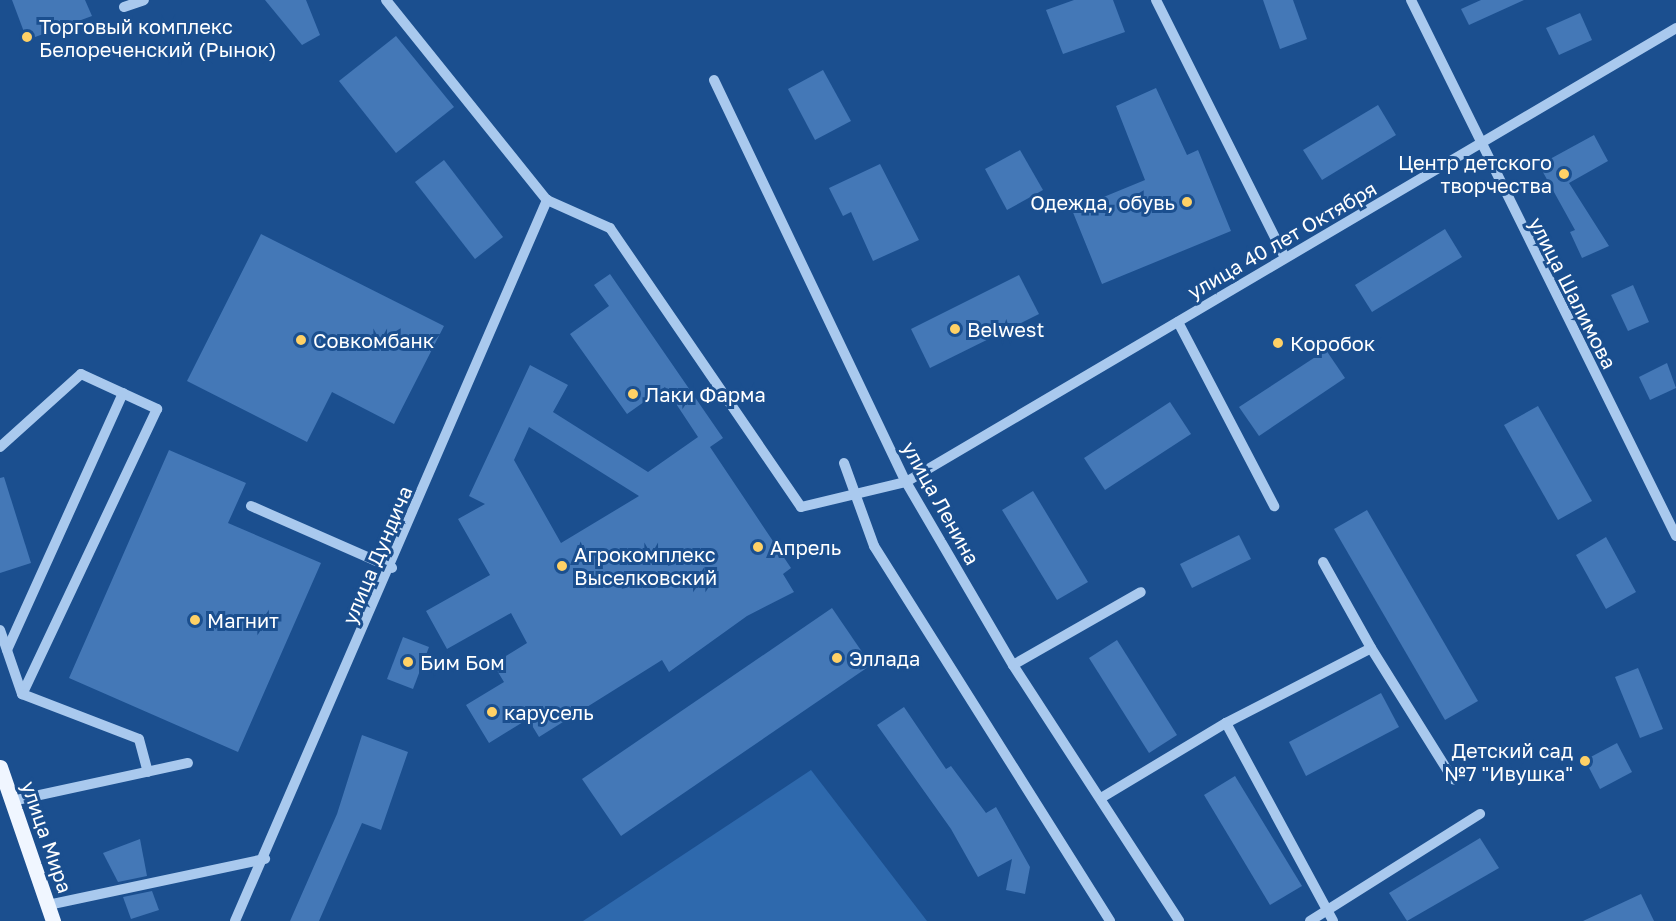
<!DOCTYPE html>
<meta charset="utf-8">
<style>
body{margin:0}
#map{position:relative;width:1676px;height:921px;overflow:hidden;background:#1b4f8f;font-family:"Golos Text",sans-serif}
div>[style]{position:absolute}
.green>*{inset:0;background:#2e69ad}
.building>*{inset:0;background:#4478b7}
.minor>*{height:10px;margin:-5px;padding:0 5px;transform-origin:5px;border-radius:5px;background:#a9c9ee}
.major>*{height:15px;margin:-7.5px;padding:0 7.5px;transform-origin:7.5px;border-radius:7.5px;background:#f0f6ff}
.dots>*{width:16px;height:16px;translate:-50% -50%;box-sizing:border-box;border:3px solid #1b4f8f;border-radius:50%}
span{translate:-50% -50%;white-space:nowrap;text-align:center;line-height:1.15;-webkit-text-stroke:6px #1b4f8f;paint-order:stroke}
.poi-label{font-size:20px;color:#fff}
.left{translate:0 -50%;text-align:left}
.right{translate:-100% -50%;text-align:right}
.street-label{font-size:20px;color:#fff}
</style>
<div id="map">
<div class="green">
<i style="clip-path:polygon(811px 770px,927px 921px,583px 921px)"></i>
</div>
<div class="building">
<i style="clip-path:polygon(12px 0,85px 0,92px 16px,27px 40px)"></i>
<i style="clip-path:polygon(265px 0,306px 0,320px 35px,302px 45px)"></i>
<i style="clip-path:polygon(1074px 0,1113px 0,1125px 32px,1063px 54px,1046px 10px)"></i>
<i style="clip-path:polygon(1263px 0,1293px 0,1307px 39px,1280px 49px)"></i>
<i style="clip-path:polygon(1481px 0,1524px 0,1469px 25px,1461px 9px)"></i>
<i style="clip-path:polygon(1580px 13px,1592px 40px,1559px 55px,1546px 28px)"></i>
<i style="clip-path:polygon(396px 36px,454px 107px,396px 153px,339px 81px)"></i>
<i style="clip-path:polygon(823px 70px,851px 121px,815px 140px,788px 89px)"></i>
<i style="clip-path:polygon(1156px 88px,1187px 155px,1198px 150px,1231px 231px,1102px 284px,1072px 210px,1145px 180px,1116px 106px)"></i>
<i style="clip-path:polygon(1378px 105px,1396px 135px,1322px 180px,1303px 150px)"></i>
<i style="clip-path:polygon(1594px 135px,1608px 161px,1569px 183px,1609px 246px,1582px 258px,1570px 232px,1575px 230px,1539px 165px)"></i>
<i style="clip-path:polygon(1020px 150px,1043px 190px,1007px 210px,985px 169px)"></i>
<i style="clip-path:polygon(444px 160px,503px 237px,475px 259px,415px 182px)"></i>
<i style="clip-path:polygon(880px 164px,919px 240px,873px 261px,851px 212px,843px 216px,829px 188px)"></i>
<i style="clip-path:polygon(1445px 229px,1462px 257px,1372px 312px,1355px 285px)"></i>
<i style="clip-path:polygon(261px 234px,444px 326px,394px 424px,332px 392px,307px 442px,187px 381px)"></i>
<i style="clip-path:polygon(evenodd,610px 274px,723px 438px,710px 447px,791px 568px,783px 574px,794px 592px,747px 616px,669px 672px,662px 660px,539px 737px,528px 719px,489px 743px,466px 705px,504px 682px,493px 664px,527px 643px,511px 613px,447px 649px,426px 611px,490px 575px,458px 519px,485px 504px,469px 496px,530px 365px,568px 385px,553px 412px,648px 472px,698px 437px,665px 387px,627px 414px,570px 334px,609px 306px,594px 285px,610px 274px,529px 427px,639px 496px,561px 543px,514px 460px,529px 427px)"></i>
<i style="clip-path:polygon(1019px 275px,1039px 314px,930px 368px,911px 329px)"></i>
<i style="clip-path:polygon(1633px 285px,1649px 322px,1628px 331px,1611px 295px)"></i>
<i style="clip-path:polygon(1326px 350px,1345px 378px,1259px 436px,1239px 407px)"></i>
<i style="clip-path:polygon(1667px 363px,1676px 388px,1650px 400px,1639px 377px)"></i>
<i style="clip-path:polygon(1170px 402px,1191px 434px,1105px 490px,1084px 458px)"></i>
<i style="clip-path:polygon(1538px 406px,1592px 501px,1558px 520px,1504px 425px)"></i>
<i style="clip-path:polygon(169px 450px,246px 483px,228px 523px,321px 563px,238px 752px,69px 678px)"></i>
<i style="clip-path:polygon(4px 477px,31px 563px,0 573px,0 478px)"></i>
<i style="clip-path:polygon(1033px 491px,1088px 582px,1057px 600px,1002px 510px)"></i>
<i style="clip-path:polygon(1367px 510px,1478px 701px,1445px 720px,1334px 529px)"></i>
<i style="clip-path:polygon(1239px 535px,1251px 559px,1192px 588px,1180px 564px)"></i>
<i style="clip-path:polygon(1606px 537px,1636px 592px,1606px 609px,1576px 555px)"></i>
<i style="clip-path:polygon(832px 608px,871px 665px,621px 836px,582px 779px)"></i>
<i style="clip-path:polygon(403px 637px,429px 647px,413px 689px,387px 679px)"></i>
<i style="clip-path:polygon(1117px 640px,1177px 735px,1149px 753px,1089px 658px)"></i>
<i style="clip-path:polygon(1638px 668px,1663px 729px,1640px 738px,1615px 677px)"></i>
<i style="clip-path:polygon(1381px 693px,1399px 727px,1306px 776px,1289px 742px)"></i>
<i style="clip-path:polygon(904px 707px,946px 769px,951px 766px,986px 813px,996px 807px,1030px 867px,1025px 894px,1006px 890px,1012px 859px,978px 877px,951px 829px,877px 725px)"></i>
<i style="clip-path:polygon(362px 735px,408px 752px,381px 830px,362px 823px,319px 921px,290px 921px,337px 814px)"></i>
<i style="clip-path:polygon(1617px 743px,1632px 772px,1600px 789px,1585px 760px)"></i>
<i style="clip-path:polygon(1235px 776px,1302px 886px,1270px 905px,1204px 795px)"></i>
<i style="clip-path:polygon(1480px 838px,1499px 868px,1407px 921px,1389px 893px)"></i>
<i style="clip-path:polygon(140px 839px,147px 876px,118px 882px,103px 853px)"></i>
<i style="clip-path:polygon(152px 891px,159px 910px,131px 919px,123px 897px)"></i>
<i style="clip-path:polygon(1641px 894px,1654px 921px,1583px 921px)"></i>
</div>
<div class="minor">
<i style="left:386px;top:0;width:257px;rotate:51.2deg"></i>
<i style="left:547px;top:200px;width:69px;rotate:24deg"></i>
<i style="left:610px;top:228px;width:338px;rotate:55.6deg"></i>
<i style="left:801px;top:507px;width:108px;rotate:-13.4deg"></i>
<i style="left:906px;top:482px;width:894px;rotate:-30.52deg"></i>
<i style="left:1156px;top:0;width:288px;rotate:63.4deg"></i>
<i style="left:1411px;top:0;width:598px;rotate:63.69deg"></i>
<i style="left:124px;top:7px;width:21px;rotate:-19deg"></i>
<i style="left:714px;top:80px;width:445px;rotate:64.5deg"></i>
<i style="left:906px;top:482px;width:212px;rotate:59.7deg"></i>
<i style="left:1013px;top:665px;width:305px;rotate:57deg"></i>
<i style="left:1178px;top:322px;width:208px;rotate:62.4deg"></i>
<i style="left:0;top:447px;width:109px;rotate:-42deg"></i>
<i style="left:81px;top:374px;width:84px;rotate:24.7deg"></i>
<i style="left:157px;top:409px;width:315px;rotate:115.3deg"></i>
<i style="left:844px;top:463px;width:88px;rotate:70.1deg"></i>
<i style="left:874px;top:546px;width:443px;rotate:57.8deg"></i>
<i style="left:251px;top:506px;width:154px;rotate:23.7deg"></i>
<i style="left:1323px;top:562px;width:98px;rotate:60.8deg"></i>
<i style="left:0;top:630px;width:68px;rotate:71deg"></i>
<i style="left:22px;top:694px;width:125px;rotate:21deg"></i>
<i style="left:139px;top:739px;width:34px;rotate:75deg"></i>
<i style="left:7px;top:650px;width:282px;rotate:-65.7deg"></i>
<i style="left:1013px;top:665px;width:147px;rotate:-29.7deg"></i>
<i style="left:1226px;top:723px;width:163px;rotate:-27.3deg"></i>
<i style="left:1371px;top:648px;width:155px;rotate:58deg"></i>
<i style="left:1101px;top:798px;width:146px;rotate:-31deg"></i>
<i style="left:1226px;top:723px;width:225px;rotate:61.6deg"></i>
<i style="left:12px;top:801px;width:180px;rotate:-12.2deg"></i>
<i style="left:48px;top:905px;width:222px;rotate:-12deg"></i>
<i style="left:235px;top:921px;width:786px;rotate:-66.6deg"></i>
<i style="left:1310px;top:921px;width:201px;rotate:-32.2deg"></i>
</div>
<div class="major">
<i style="left:0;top:767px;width:163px;rotate:71deg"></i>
</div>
<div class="dots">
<i style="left:27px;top:37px;background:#ffd166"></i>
<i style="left:1564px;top:174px;background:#ffd166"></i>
<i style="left:1187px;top:202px;background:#ffd166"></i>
<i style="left:955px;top:329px;background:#ffd166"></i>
<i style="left:301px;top:340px;background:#ffd166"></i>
<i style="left:1278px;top:343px;background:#ffd166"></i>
<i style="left:633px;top:394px;background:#ffd166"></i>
<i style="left:758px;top:547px;background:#ffd166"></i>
<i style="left:562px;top:566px;background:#ffd166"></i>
<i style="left:195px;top:620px;background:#ffd166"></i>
<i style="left:837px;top:658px;background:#ffd166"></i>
<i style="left:408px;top:662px;background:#ffd166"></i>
<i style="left:492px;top:712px;background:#ffd166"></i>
<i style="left:1585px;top:761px;background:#ffd166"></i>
</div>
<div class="poi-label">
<span class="left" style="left:39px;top:38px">Торговый комплекс<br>Белореченский (Рынок)</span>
<span class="right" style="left:1552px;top:174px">Центр детского<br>творчества</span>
<span class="right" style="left:1175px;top:202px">Одежда, обувь</span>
<span class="left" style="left:967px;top:329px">Belwest</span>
<span class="left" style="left:313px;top:340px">Совкомбанк</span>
<span class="left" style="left:1290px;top:343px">Коробок</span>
<span class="left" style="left:645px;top:394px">Лаки Фарма</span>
<span class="left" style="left:770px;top:547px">Апрель</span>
<span class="left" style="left:574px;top:566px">Агрокомплекс<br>Выселковский</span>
<span class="left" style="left:207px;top:620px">Магнит</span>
<span class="left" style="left:849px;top:658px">Эллада</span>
<span class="left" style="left:420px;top:662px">Бим Бом</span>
<span class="left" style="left:504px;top:712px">карусель</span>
<span class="right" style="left:1573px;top:762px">Детский сад<br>№7 "Ивушка"</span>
</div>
<div class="street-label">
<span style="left:1282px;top:240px;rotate:-30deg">улица 40 лет Октября</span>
<span style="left:1573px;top:293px;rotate:63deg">улица Шалимова</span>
<span style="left:941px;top:503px;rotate:61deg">улица Ленина</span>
<span style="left:377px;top:555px;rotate:-67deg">улица Дундича</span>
<span style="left:47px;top:837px;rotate:71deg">улица Мира</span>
</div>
</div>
